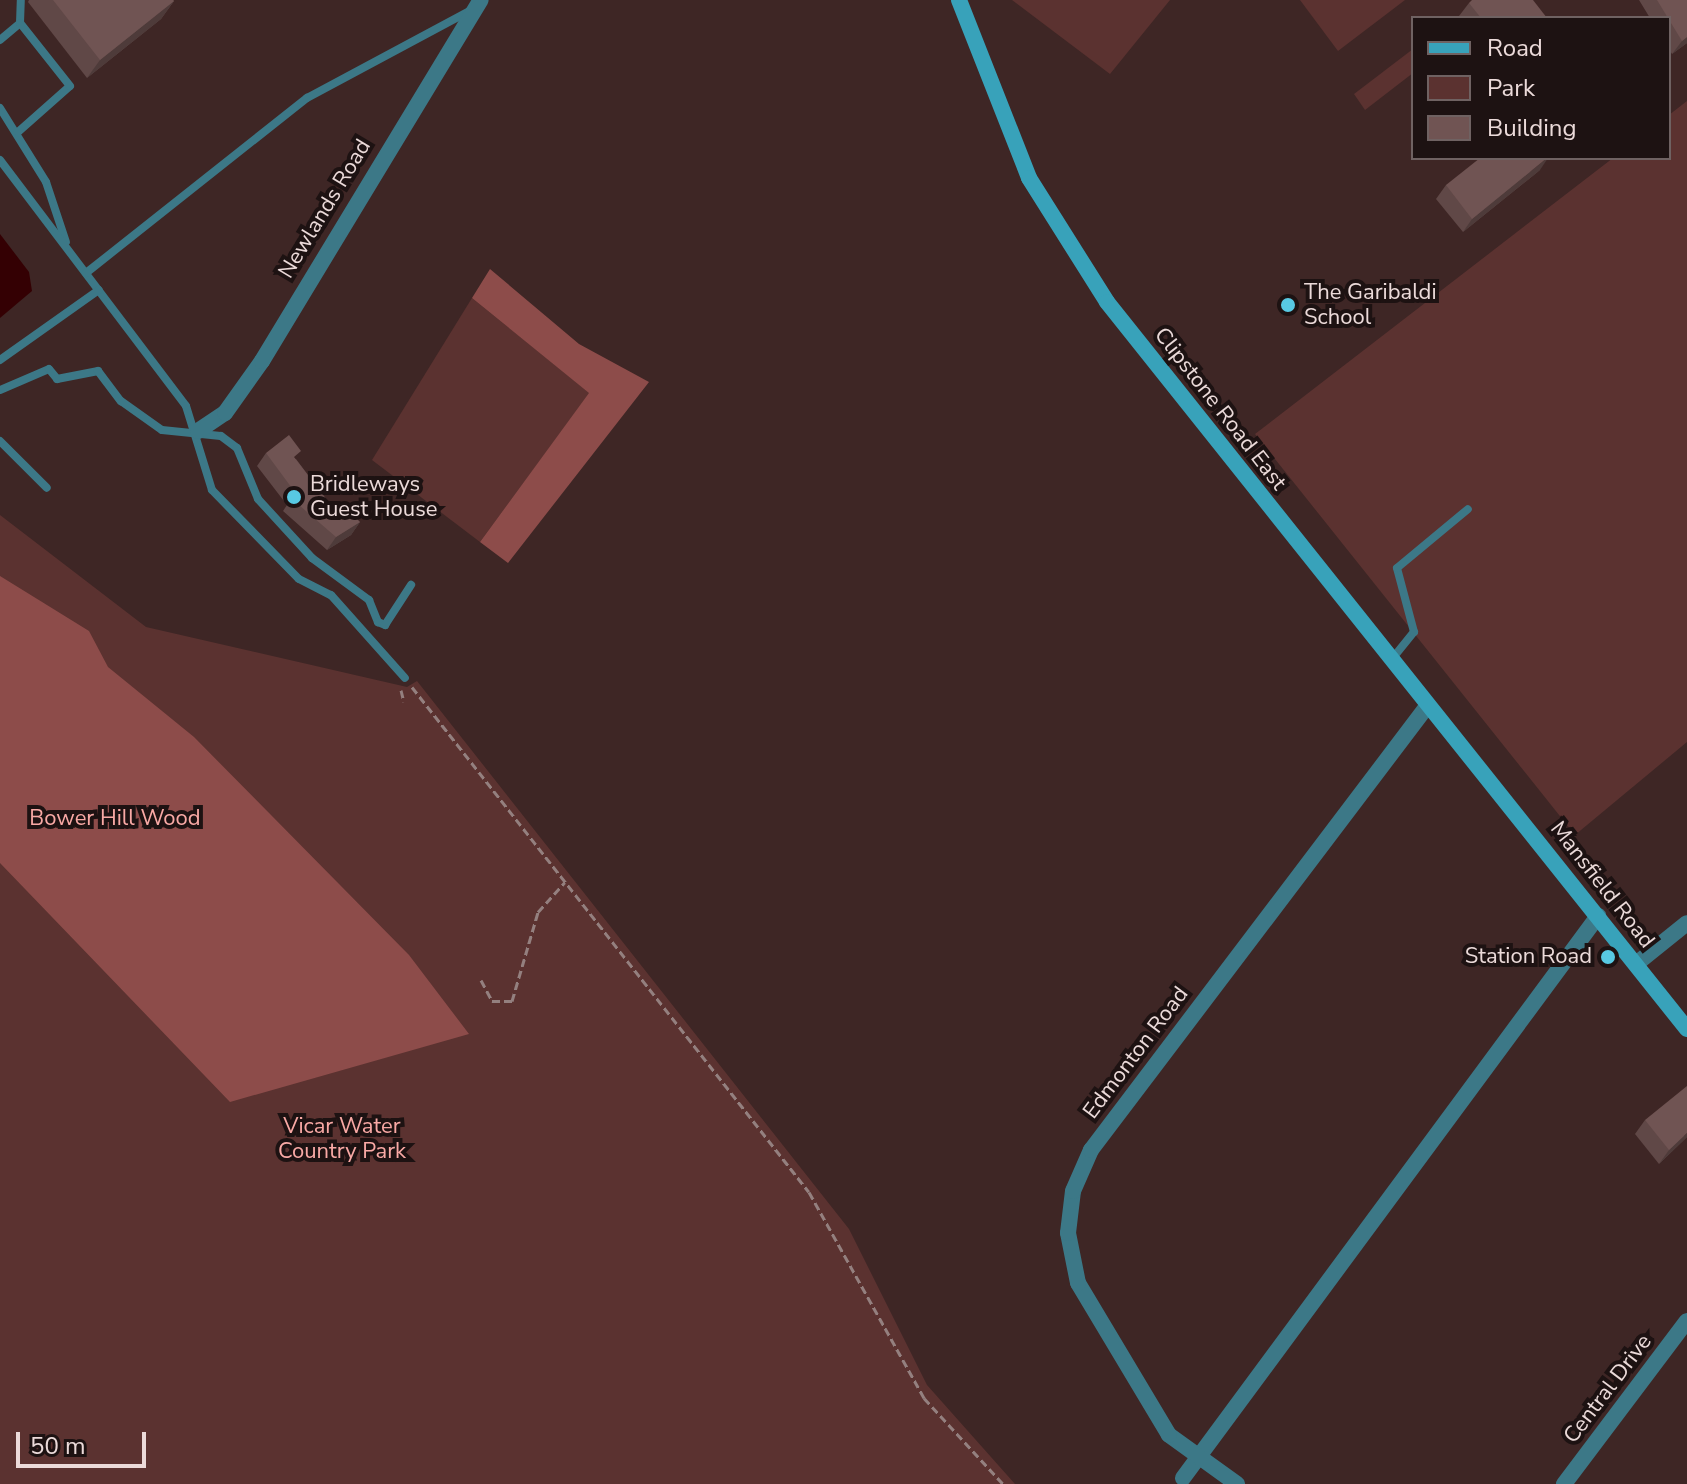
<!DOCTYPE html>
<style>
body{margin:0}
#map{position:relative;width:1687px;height:1484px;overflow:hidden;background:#3e2625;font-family:"Nunito Sans",sans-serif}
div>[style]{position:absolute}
.green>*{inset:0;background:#5b3230}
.forest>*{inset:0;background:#8d4c4a}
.water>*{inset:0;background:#340003}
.path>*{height:3px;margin-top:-1.5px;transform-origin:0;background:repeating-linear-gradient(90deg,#94807f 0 8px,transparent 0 12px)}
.service>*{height:8px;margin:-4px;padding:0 4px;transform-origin:4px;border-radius:4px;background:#3c7887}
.minor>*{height:16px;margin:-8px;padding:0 8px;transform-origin:8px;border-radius:8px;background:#3c7887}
.secondary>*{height:16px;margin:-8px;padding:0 8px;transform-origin:8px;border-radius:8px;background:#38a2ba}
.wall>*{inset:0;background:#604847}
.shaded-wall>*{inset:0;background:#4e3b3a}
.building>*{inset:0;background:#705453}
.dots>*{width:22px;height:22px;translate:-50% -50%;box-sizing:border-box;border:4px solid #1d1212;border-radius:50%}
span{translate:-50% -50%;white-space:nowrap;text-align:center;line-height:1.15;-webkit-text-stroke:8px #1d1212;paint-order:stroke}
.street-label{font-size:22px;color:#ebdad9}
.poi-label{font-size:22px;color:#ebdad9}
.left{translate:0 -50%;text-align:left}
.right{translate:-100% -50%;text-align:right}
.park-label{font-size:22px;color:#f9a9a5}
.legend{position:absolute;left:1411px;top:16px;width:260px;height:144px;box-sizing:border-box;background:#1d1212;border:2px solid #6f6262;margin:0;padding:10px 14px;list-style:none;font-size:24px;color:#ebdad9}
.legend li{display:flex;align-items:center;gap:16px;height:40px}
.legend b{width:40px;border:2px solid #6f6262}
.scale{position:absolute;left:16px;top:1432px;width:130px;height:36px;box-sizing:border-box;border:4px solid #ebdad9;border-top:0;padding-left:10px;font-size:24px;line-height:28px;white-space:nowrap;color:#ebdad9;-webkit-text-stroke:6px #1d1212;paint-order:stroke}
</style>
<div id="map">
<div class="green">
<i style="clip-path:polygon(1012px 0,1170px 0,1110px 74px)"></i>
<i style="clip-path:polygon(1300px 0,1405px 0,1338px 51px)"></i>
<i style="clip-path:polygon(1413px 49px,1413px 73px,1365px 110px,1354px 94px)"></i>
<i style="clip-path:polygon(1687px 101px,1687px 742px,1575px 835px,1255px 434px,1613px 158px,1669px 158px,1669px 115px)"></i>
<i style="clip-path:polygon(472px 298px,590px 393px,480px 542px,372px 460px)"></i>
<i style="clip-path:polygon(0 515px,146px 627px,407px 687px,417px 681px,849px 1229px,927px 1385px,1015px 1484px,0 1484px)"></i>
</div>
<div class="forest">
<i style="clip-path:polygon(490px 269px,579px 344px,649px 382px,508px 563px,480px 542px,589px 393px,472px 298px)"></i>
<i style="clip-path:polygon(0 576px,89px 631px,108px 667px,194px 737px,409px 955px,469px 1034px,230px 1102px,0 863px)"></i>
</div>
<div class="water">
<i style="clip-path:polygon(0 234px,29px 272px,32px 291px,0 318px)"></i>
</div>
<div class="path">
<i style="left:412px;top:687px;width:642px;rotate:51.83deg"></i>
<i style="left:809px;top:1192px;width:236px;rotate:60.8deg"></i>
<i style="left:924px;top:1398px;width:117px;rotate:47.4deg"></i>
<i style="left:401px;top:690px;width:12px;rotate:76deg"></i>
<i style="left:481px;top:980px;width:24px;rotate:62deg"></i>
<i style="left:492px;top:1001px;width:20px"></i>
<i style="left:512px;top:1001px;width:93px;rotate:-73.7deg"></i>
<i style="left:538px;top:912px;width:40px;rotate:-48deg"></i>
</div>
<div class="service">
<i style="left:0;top:40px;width:26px;rotate:-40deg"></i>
<i style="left:20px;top:23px;width:23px;rotate:-88deg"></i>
<i style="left:0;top:108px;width:87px;rotate:58.1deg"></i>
<i style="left:46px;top:182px;width:63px;rotate:71.6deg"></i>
<i style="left:18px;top:132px;width:69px;rotate:-41.5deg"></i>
<i style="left:70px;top:86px;width:80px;rotate:-128.4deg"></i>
<i style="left:0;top:160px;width:308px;rotate:52.9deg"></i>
<i style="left:186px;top:406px;width:88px;rotate:72.8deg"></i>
<i style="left:212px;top:490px;width:124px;rotate:45.7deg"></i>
<i style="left:299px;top:579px;width:36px;rotate:27deg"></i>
<i style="left:331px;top:595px;width:111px;rotate:48.3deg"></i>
<i style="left:86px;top:273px;width:282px;rotate:-38.4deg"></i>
<i style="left:307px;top:98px;width:188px;rotate:-28.2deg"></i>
<i style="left:0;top:360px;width:121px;rotate:-35.3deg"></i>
<i style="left:0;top:390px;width:53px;rotate:-23.2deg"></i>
<i style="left:49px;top:369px;width:13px;rotate:51deg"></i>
<i style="left:57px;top:379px;width:42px;rotate:-11deg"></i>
<i style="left:98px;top:371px;width:38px;rotate:53deg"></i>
<i style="left:121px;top:401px;width:50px;rotate:35.3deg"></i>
<i style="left:162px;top:430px;width:59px;rotate:5.8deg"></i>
<i style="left:221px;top:436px;width:20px;rotate:37deg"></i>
<i style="left:237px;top:448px;width:55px;rotate:67.6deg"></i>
<i style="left:258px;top:499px;width:80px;rotate:47.5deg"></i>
<i style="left:312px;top:558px;width:71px;rotate:36.4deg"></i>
<i style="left:369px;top:600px;width:24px;rotate:68deg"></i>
<i style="left:378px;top:622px;width:8px;rotate:23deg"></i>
<i style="left:385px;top:625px;width:48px;rotate:-57deg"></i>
<i style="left:0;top:441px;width:66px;rotate:45deg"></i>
<i style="left:1392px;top:659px;width:35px;rotate:-51deg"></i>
<i style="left:1414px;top:632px;width:66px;rotate:-104.9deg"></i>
<i style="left:1397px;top:568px;width:92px;rotate:-39.7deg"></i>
</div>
<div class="minor">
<i style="left:198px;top:431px;width:32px;rotate:-34deg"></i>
<i style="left:225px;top:413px;width:64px;rotate:-54.6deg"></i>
<i style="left:262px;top:361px;width:422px;rotate:-58.8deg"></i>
<i style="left:1636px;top:964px;width:65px;rotate:-38.8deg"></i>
<i style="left:1183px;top:1478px;width:699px;rotate:-53.56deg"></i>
<i style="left:1237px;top:1484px;width:84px;rotate:-144.2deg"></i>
<i style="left:1169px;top:1435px;width:177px;rotate:-120.9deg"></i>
<i style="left:1078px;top:1283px;width:51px;rotate:-101.3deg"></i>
<i style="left:1068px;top:1233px;width:42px;rotate:-83.2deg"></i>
<i style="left:1073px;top:1191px;width:45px;rotate:-66.3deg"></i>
<i style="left:1091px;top:1150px;width:558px;rotate:-52.86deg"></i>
<i style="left:1564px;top:1484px;width:204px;rotate:-53deg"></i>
</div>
<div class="secondary">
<i style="left:959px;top:0;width:191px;rotate:68.5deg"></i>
<i style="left:1029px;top:178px;width:146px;rotate:57.8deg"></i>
<i style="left:1107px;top:302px;width:930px;rotate:51.42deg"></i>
</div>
<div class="wall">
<i style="clip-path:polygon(29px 0,173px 0,174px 1px,161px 19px,87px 78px,28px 2px)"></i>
<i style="clip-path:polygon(1639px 0,1687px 0,1687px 43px,1672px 54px,1669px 49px,1669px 18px,1650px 18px)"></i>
<i style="clip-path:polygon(1469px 3px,1547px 18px,1460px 18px,1459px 16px)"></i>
<i style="clip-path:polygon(1540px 170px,1463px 232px,1436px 199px,1446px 185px)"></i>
<i style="clip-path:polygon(266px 453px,296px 459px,336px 512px,360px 522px,351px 535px,327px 550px,283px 511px,287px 505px,257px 466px)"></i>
<i style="clip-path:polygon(1645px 1120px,1687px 1137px,1659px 1164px,1635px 1134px)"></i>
</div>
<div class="shaded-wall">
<i style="clip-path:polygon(174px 1px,161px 19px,87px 78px,100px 60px)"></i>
<i style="clip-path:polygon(1687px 37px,1687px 43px,1672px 54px,1682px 41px)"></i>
<i style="clip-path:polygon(1547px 158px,1548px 158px,1540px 170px,1463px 232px,1472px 219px)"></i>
<i style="clip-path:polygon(360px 522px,351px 535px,327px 550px,336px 537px)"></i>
<i style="clip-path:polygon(1687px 1133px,1687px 1137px,1659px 1164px,1669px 1150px)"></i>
</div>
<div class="building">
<i style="clip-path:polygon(53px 0,173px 0,174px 1px,100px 60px)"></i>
<i style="clip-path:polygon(1472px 0,1533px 0,1547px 18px,1481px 18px,1469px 3px)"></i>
<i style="clip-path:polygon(1657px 0,1687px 0,1687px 37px,1682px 41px)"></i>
<i style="clip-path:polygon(1480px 158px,1547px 158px,1472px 219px,1446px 185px)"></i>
<i style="clip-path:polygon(289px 435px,301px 451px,294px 457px,336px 512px,344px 505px,360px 522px,336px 537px,292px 499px,297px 495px,266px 453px)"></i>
<i style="clip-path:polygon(1687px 1086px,1687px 1133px,1669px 1150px,1645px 1120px)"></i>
</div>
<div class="dots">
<i style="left:1288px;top:305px;background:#58c9e3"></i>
<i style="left:294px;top:497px;background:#58c9e3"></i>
<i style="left:1608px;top:957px;background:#58c9e3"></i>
</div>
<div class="street-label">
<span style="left:325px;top:209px;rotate:-59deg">Newlands Road</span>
<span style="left:1220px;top:409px;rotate:52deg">Clipstone Road East</span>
<span style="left:1602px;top:885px;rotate:52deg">Mansfield Road</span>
<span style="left:1136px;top:1053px;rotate:-53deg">Edmonton Road</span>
<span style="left:1608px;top:1389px;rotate:-53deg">Central Drive</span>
</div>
<div class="poi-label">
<span class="left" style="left:1304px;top:305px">The Garibaldi<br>School</span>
<span class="left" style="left:310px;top:497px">Bridleways<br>Guest House</span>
<span class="right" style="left:1592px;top:957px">Station Road</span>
</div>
<div class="park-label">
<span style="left:115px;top:819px">Bower Hill Wood</span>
<span style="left:342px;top:1139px">Vicar Water<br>Country Park</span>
</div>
<ul class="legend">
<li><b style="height:10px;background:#38a2ba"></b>Road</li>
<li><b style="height:22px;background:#5b3230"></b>Park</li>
<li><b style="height:22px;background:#705453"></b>Building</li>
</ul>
<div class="scale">50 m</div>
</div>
